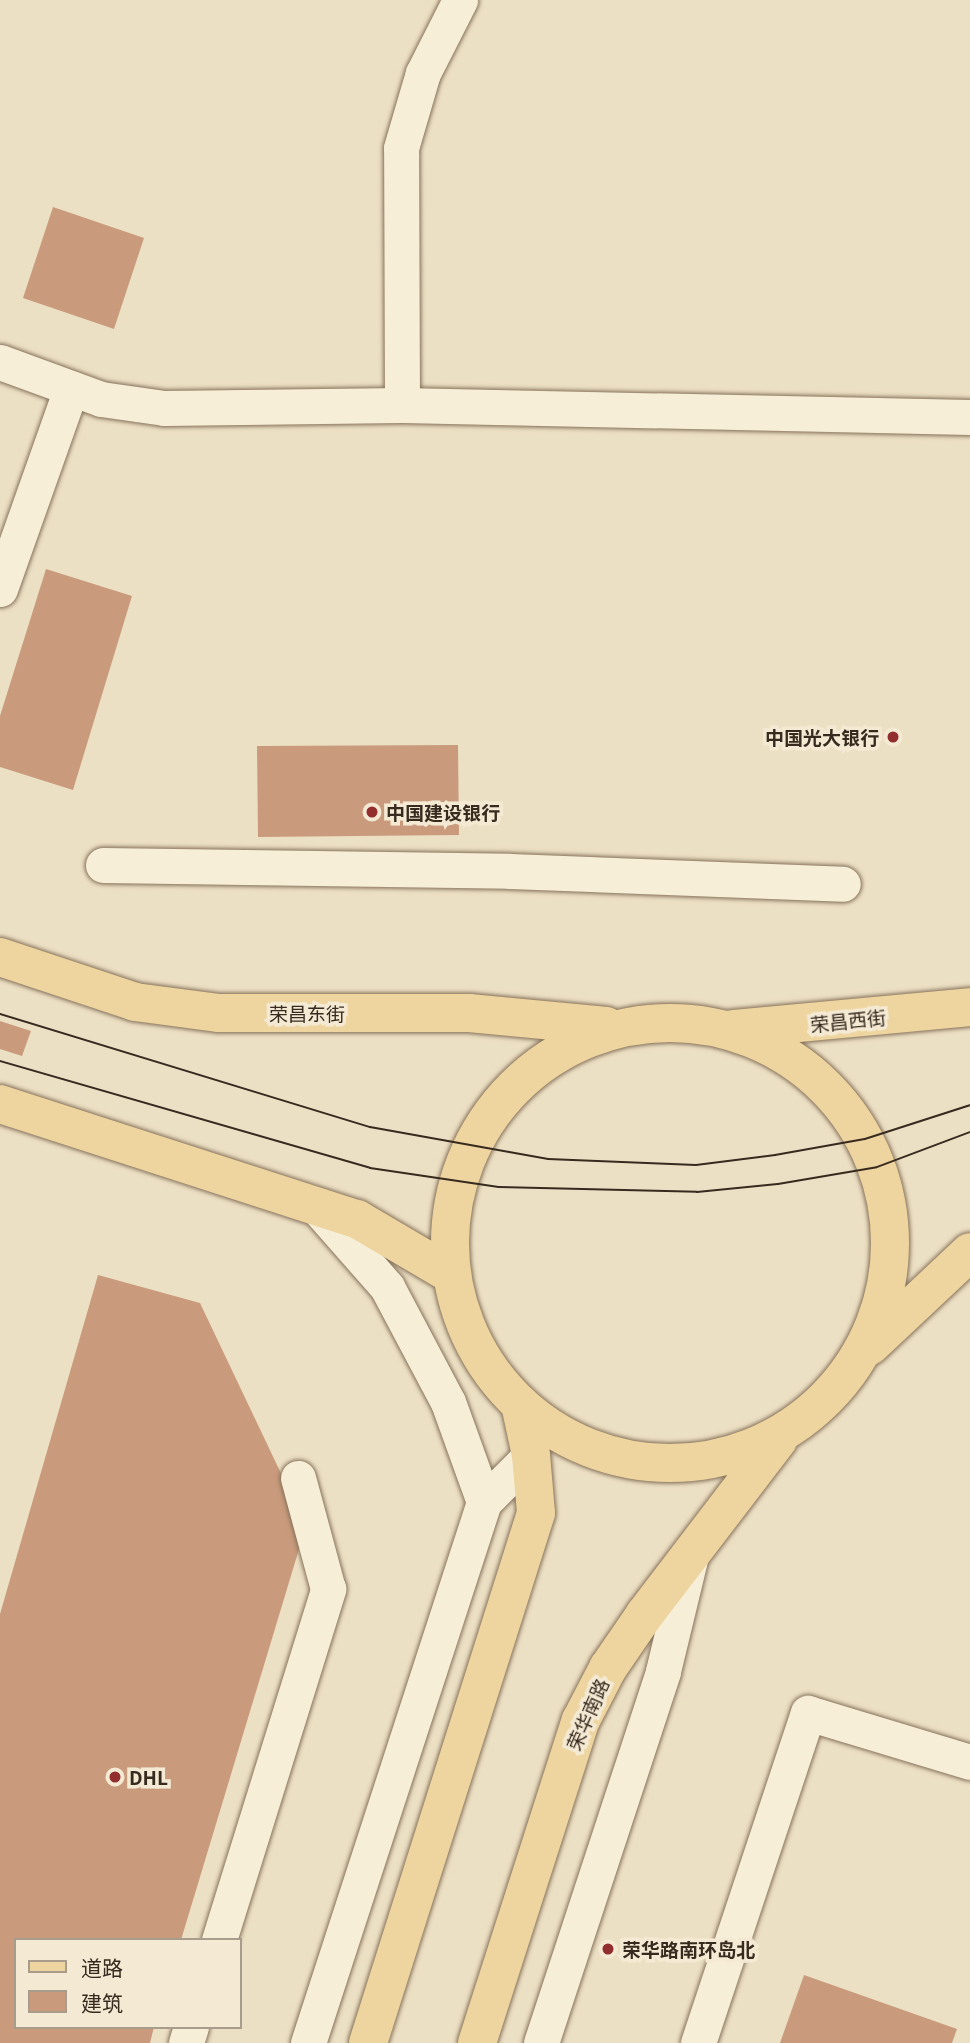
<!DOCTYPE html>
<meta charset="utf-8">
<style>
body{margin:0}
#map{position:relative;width:970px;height:2043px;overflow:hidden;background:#ece0c4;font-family:Georgia,"Noto Sans SC",serif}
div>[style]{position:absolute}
.building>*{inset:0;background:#c99b7c}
.roads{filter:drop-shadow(0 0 2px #86725b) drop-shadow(0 0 2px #86725b)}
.minor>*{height:35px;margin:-17.5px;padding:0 17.5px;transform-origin:17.5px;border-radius:17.5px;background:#f7eed7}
.major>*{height:38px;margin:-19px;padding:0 19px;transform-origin:19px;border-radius:19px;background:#eed49e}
.major>.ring{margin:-19px;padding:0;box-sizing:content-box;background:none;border:38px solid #eed49e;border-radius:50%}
.tram>*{height:2px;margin:-1px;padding:0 1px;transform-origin:1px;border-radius:1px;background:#372a1f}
.dots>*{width:19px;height:19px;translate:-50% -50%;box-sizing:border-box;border:4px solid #f4ead4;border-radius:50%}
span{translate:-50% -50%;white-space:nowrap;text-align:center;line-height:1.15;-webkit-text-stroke:7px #f4ead4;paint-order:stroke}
.poi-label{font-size:19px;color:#372a1f;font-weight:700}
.right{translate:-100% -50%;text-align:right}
.left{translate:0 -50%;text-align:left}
.street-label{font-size:19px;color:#372a1f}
.legend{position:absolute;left:14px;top:1938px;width:228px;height:91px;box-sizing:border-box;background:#f4ead4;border:2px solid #a89d8c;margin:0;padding:9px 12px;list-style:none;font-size:21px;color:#372a1f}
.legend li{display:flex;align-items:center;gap:14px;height:35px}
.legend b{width:35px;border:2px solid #a89d8c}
</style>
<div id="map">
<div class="building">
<i style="clip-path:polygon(53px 207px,144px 238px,114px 329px,23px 298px)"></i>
<i style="clip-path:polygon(46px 569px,132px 596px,73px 790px,0 767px,0 716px)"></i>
<i style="clip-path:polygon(458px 745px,459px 835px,258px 837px,257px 746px)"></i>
<i style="clip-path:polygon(0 1021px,31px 1031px,22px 1056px,0 1049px)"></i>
<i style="clip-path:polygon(98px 1275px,200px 1303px,306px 1526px,181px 1940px,16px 1940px,16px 2027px,154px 2027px,150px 2043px,0 2043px,0 1614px)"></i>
<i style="clip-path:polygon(804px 1975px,957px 2029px,952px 2043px,780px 2043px)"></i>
</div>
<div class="roads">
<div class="minor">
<i style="left:0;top:362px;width:108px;rotate:20.1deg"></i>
<i style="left:101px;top:399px;width:64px;rotate:8.1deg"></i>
<i style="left:164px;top:408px;width:238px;rotate:-0.7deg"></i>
<i style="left:402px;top:405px;width:568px;rotate:1.21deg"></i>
<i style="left:402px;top:405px;width:257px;rotate:-90.2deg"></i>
<i style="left:401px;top:148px;width:78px;rotate:-73.7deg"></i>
<i style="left:423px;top:73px;width:82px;rotate:-63.1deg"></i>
<i style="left:0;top:589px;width:213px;rotate:-70.5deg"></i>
<i style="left:103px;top:865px;width:407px;rotate:0.8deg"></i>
<i style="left:510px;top:871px;width:333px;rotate:2.2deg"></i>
<i style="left:315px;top:1205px;width:109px;rotate:48.7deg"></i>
<i style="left:387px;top:1287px;width:130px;rotate:62.1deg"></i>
<i style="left:448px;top:1402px;width:106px;rotate:70.2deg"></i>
<i style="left:219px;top:1940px;width:368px;rotate:-72.7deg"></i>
<i style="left:328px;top:1589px;width:115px;rotate:-105.1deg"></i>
<i style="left:186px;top:2043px;width:17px;rotate:-73deg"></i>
<i style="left:308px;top:2043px;width:569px;rotate:-71.98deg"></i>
<i style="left:484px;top:1502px;width:66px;rotate:-45deg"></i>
<i style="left:541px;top:2043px;width:391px;rotate:-71.8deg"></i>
<i style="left:663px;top:1671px;width:119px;rotate:-76.4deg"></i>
<i style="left:698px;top:2043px;width:348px;rotate:-71.6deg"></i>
<i style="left:808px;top:1713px;width:169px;rotate:16.8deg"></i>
</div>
<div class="major">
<i style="left:0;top:957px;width:142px;rotate:18.4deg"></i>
<i style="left:135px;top:1002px;width:85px;rotate:7.5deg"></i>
<i style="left:219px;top:1013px;width:250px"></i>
<i style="left:469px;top:1013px;width:138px;rotate:5.4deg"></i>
<i class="ring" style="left:450px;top:1023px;width:402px;height:402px"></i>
<i style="left:734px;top:1029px;width:237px;rotate:-5.3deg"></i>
<i style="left:0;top:1104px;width:375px;rotate:17.9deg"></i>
<i style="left:357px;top:1219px;width:110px;rotate:30.5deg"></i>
<i style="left:870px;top:1346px;width:137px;rotate:-43.2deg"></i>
<i style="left:368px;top:2043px;width:556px;rotate:-72.41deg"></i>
<i style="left:536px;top:1513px;width:58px;rotate:-94.9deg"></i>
<i style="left:531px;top:1455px;width:52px;rotate:-102.2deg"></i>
<i style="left:477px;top:2043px;width:339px;rotate:-72.2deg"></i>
<i style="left:581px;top:1720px;width:59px;rotate:-62.6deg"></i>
<i style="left:608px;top:1668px;width:65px;rotate:-55.6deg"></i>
<i style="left:645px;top:1614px;width:220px;rotate:-52.6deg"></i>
</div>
</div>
<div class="tram">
<i style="left:0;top:1014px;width:387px;rotate:17deg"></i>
<i style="left:370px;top:1127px;width:181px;rotate:10.2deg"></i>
<i style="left:548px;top:1159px;width:148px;rotate:2.3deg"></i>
<i style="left:696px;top:1165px;width:80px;rotate:-7.2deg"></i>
<i style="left:775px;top:1155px;width:91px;rotate:-10.1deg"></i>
<i style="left:865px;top:1139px;width:110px;rotate:-17.9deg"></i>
<i style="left:0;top:1061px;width:385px;rotate:16.1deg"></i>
<i style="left:370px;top:1168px;width:130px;rotate:8.4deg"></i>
<i style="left:499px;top:1187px;width:198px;rotate:1.4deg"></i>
<i style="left:697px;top:1192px;width:81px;rotate:-5.6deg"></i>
<i style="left:778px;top:1184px;width:100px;rotate:-9.7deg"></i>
<i style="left:877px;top:1167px;width:99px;rotate:-20.6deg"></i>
</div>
<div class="dots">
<i style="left:893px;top:737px;background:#932e2f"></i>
<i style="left:372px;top:812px;background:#932e2f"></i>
<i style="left:115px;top:1777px;background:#932e2f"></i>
<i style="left:608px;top:1949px;background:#932e2f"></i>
</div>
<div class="poi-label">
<span class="right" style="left:879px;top:737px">中国光大银行</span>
<span class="left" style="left:386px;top:812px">中国建设银行</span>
<span class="left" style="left:129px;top:1777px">DHL</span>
<span class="left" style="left:622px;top:1949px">荣华路南环岛北</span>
</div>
<div class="street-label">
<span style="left:307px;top:1013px">荣昌东街</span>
<span style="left:848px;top:1020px;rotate:-6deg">荣昌西街</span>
<span style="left:587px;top:1714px;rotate:-66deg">荣华南路</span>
</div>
<ul class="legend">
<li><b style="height:9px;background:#eed49e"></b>道路</li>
<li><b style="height:19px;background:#c99b7c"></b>建筑</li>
</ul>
</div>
